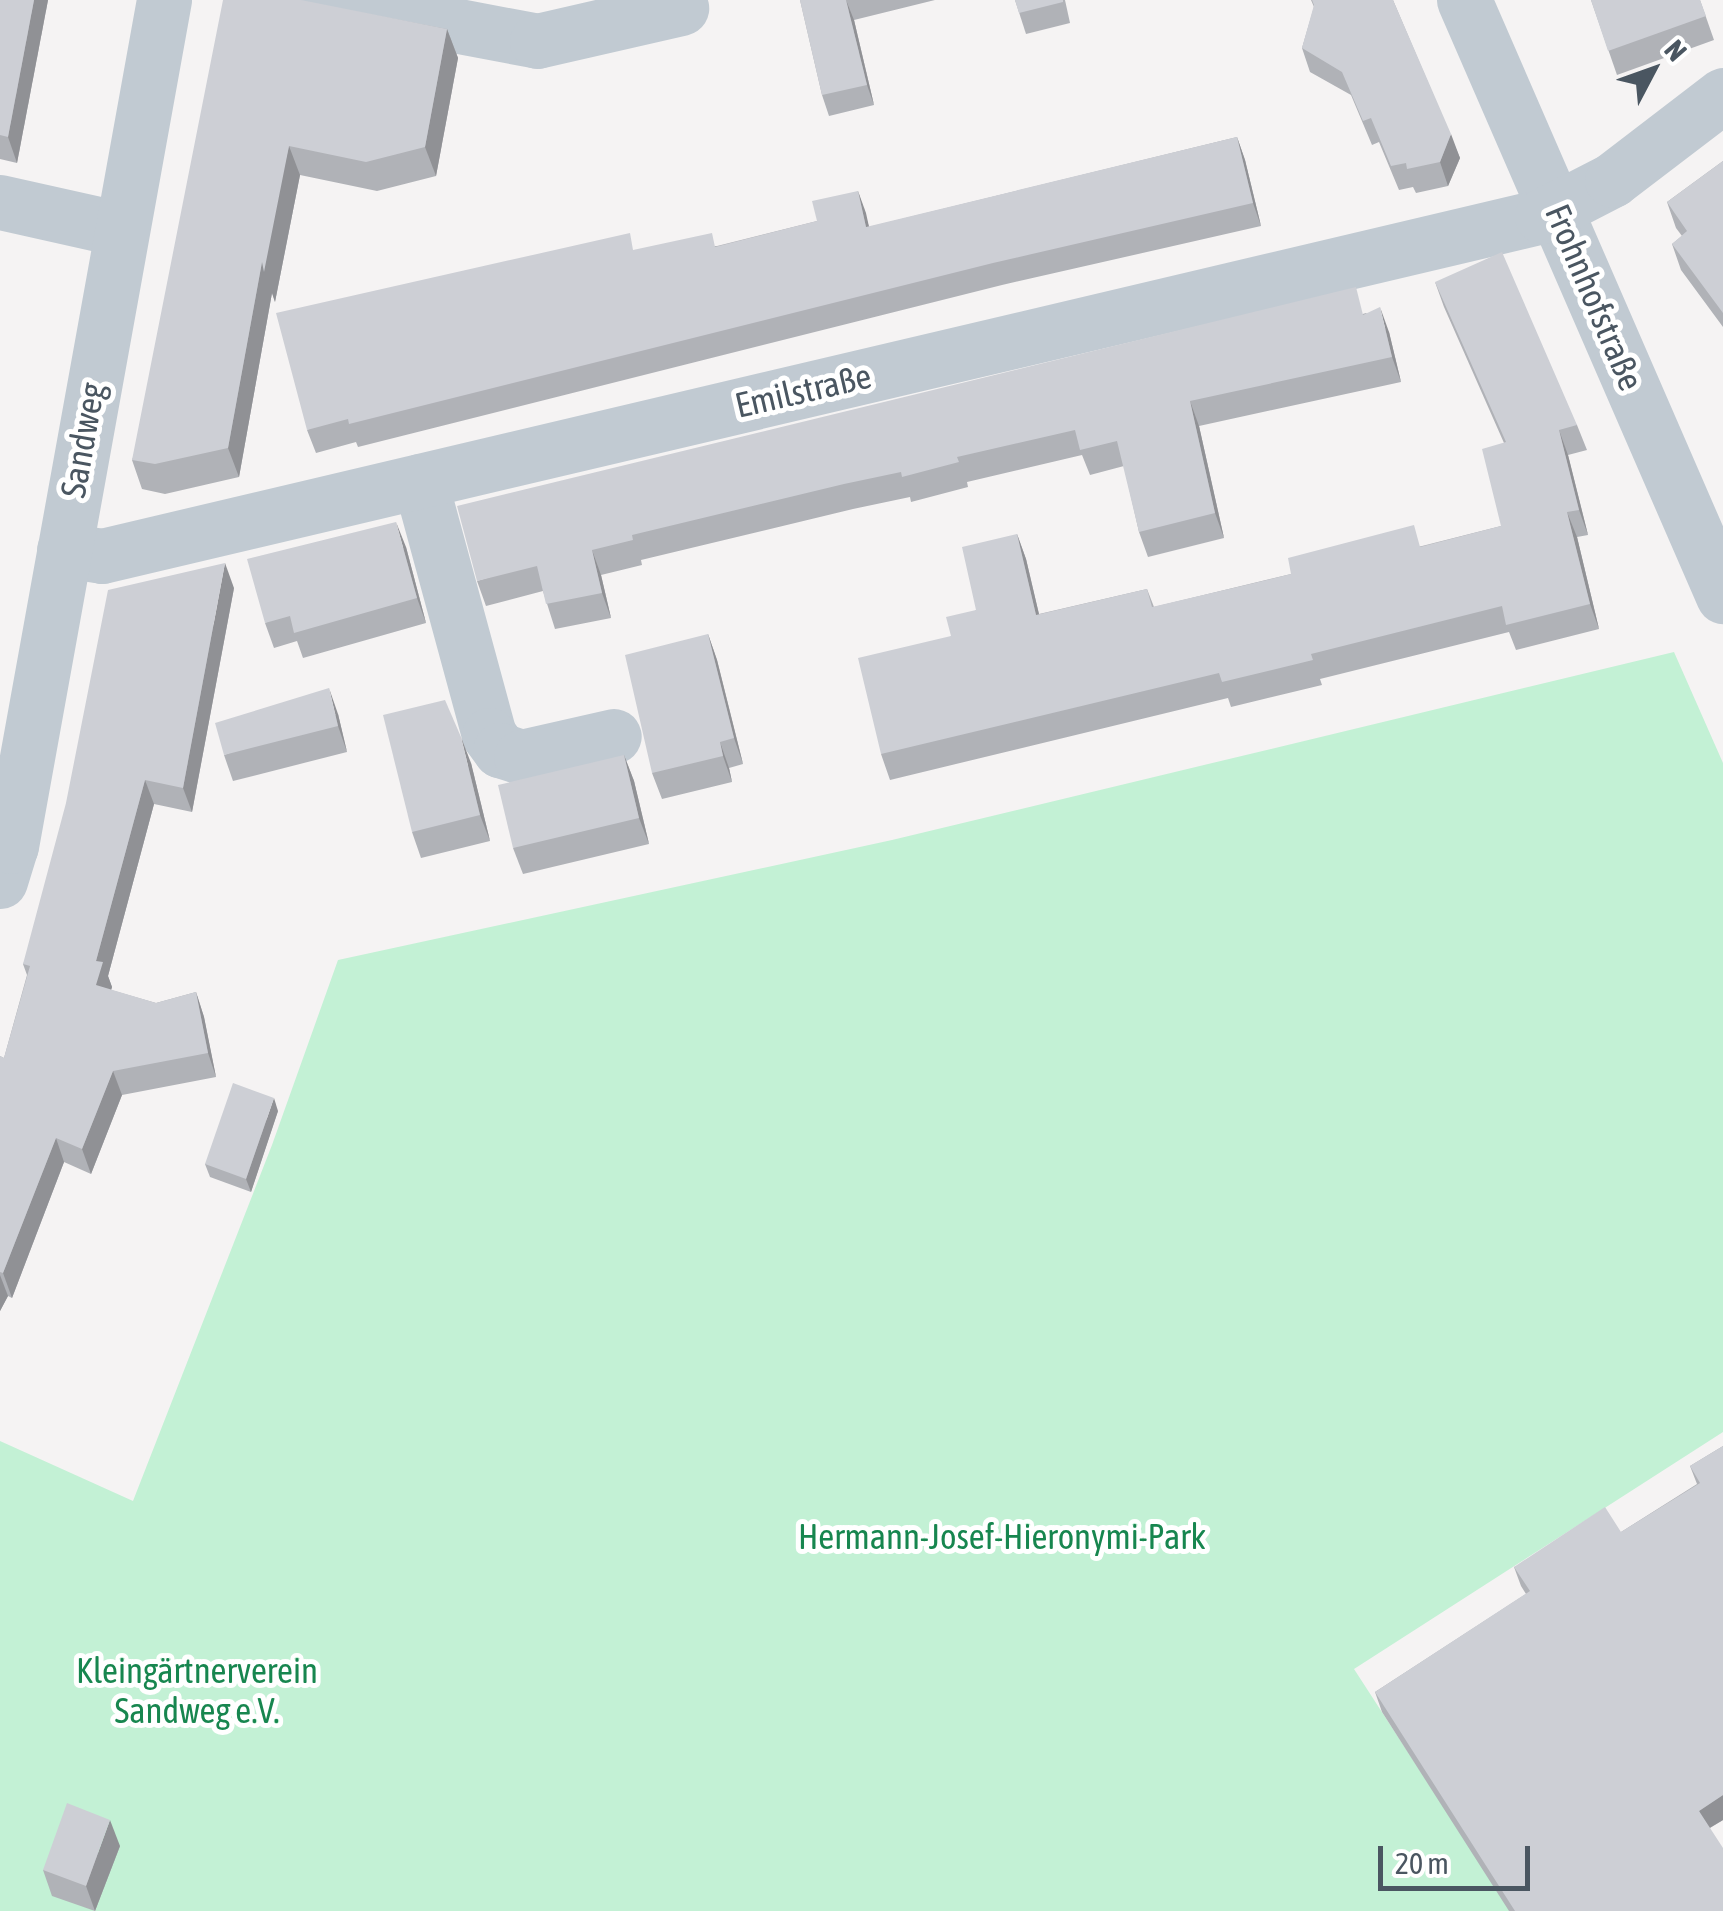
<!DOCTYPE html>
<meta charset="utf-8">
<style>
body{margin:0}
#map{position:relative;width:1723px;height:1911px;overflow:hidden;background:#f5f3f3;font-family:"Asap Condensed",sans-serif}
div>[style]{position:absolute}
.green>*{inset:0;background:#c3f1d5}
.minor>*{height:55px;margin:-27.5px;padding:0 27.5px;transform-origin:27.5px;border-radius:27.5px;background:#c1cad2}
.wall>*{inset:0;background:#b0b2b7}
.shaded-wall>*{inset:0;background:#909195}
.building>*{inset:0;background:#cdcfd5}
span{translate:-50% -50%;white-space:nowrap;text-align:center;line-height:1.15;-webkit-text-stroke:10px #fff;paint-order:stroke}
.street-label{font-size:35px;color:#4a5661}
.park-label{font-size:35px;color:#17864f}
.north{position:absolute;left:1603px;top:20px;width:100px;height:100px;-webkit-text-stroke:8px #fff;paint-order:stroke;rotate:49deg;font-size:28px;font-weight:700;line-height:40px;text-align:center;color:#4a5661}
.north::after{content:'';display:block;margin:auto;width:35px;height:45px;background:#4a5661;clip-path:polygon(50% 0,100% 100%,50% 72%,0 100%)}
.scale{position:absolute;left:1378px;top:1846px;width:152px;height:45px;box-sizing:border-box;border:5px solid #4a5661;border-top:0;padding-left:12px;font-size:30px;line-height:35px;white-space:nowrap;color:#4a5661;-webkit-text-stroke:8px #fff;paint-order:stroke}
</style>
<div id="map">
<div class="green">
<i style="clip-path:polygon(1674px 652px,1723px 763px,1723px 1432px,1354px 1669px,1511px 1911px,0 1911px,0 1441px,133px 1501px,272px 1145px,338px 960px,892px 840px)"></i>
</div>
<div class="minor">
<i style="left:321px;top:0;width:220px;rotate:10.7deg"></i>
<i style="left:537px;top:41px;width:148px;rotate:-12.9deg"></i>
<i style="left:1464px;top:0;width:650px;rotate:66.51deg"></i>
<i style="left:0;top:202px;width:124px;rotate:12.6deg"></i>
<i style="left:420px;top:481px;width:263px;rotate:74.8deg"></i>
<i style="left:489px;top:735px;width:19px;rotate:54deg"></i>
<i style="left:500px;top:750px;width:22px;rotate:18deg"></i>
<i style="left:521px;top:757px;width:95px;rotate:-12.7deg"></i>
<i style="left:64px;top:550px;width:38px;rotate:9deg"></i>
<i style="left:102px;top:556px;width:1480px;rotate:-13.28deg"></i>
<i style="left:1542px;top:216px;width:79px;rotate:-27.2deg"></i>
<i style="left:1612px;top:180px;width:140px;rotate:-37.4deg"></i>
<i style="left:0;top:881px;width:37px;rotate:-73deg"></i>
<i style="left:11px;top:846px;width:860px;rotate:-79.75deg"></i>
</div>
<div class="wall">
<i style="clip-path:polygon(0 0,48px 0,17px 163px,0 159px)"></i>
<i style="clip-path:polygon(800px 0,935px 0,854px 20px,874px 105px,829px 116px,822px 95px)"></i>
<i style="clip-path:polygon(1015px 0,1065px 0,1070px 23px,1026px 34px)"></i>
<i style="clip-path:polygon(1311px 0,1393px 0,1460px 158px,1448px 186px,1416px 193px,1413px 187px,1399px 190px,1379px 142px,1372px 145px,1351px 95px,1310px 72px,1302px 48px,1314px 7px)"></i>
<i style="clip-path:polygon(1591px 0,1700px 0,1714px 40px,1617px 75px)"></i>
<i style="clip-path:polygon(305px 2px,447px 29px,458px 58px,436px 176px,377px 191px,300px 175px,275px 302px,272px 293px,239px 477px,165px 494px,142px 489px,132px 460px)"></i>
<i style="clip-path:polygon(1237px 137px,1245px 160px,1261px 226px,1002px 285px,358px 447px,356px 442px,316px 453px,307px 430px,636px 250px,717px 246px,817px 221px,858px 191px,869px 227px)"></i>
<i style="clip-path:polygon(1723px 161px,1723px 327px,1681px 270px,1672px 244px,1682px 236px,1676px 228px,1667px 202px)"></i>
<i style="clip-path:polygon(1435px 282px,1577px 425px,1587px 450px,1568px 455px,1588px 535px,1577px 537px,1599px 629px,1516px 650px,1509px 632px,1320px 679px,1322px 685px,1231px 707px,1228px 698px,890px 780px,881px 754px,951px 636px,976px 610px,1017px 534px,1026px 559px,1039px 614px,1147px 589px,1154px 607px,1291px 574px,1422px 546px,1501px 526px,1504px 443px,1444px 307px)"></i>
<i style="clip-path:polygon(1366px 313px,1389px 332px,1401px 382px,1199px 426px,1224px 538px,1148px 557px,1139px 532px,1124px 466px,1090px 475px,1082px 455px,967px 482px,968px 487px,911px 502px,910px 497px,853px 509px,641px 560px,642px 565px,601px 575px,611px 618px,555px 629px,543px 591px,486px 606px,477px 581px)"></i>
<i style="clip-path:polygon(406px 547px,426px 623px,303px 658px,297px 641px,274px 648px,265px 623px)"></i>
<i style="clip-path:polygon(234px 588px,192px 812px,154px 804px,108px 976px,112px 987px,111px 990px,156px 1003px,196px 992px,204px 1017px,216px 1077px,122px 1095px,91px 1174px,64px 1162px,12px 1298px,8px 1296px,0 1311px,0 1056px,4px 1058px,27px 975px,23px 964px)"></i>
<i style="clip-path:polygon(708px 634px,717px 660px,743px 764px,729px 768px,732px 782px,662px 799px,652px 773px)"></i>
<i style="clip-path:polygon(338px 714px,347px 752px,233px 781px,224px 755px)"></i>
<i style="clip-path:polygon(624px 755px,634px 781px,649px 844px,523px 874px,513px 848px)"></i>
<i style="clip-path:polygon(471px 763px,490px 841px,421px 858px,412px 832px)"></i>
<i style="clip-path:polygon(278px 1111px,251px 1192px,210px 1177px,205px 1164px)"></i>
<i style="clip-path:polygon(1723px 1446px,1723px 1820px,1710px 1828px,1723px 1911px,1509px 1911px,1382px 1712px,1375px 1692px,1526px 1594px,1521px 1586px,1514px 1567px,1621px 1532px,1697px 1484px,1690px 1466px)"></i>
<i style="clip-path:polygon(120px 1846px,95px 1911px,52px 1896px,43px 1870px)"></i>
</div>
<div class="shaded-wall">
<i style="clip-path:polygon(34px 0,48px 0,17px 163px,8px 137px)"></i>
<i style="clip-path:polygon(846px 0,854px 20px,874px 105px,867px 85px)"></i>
<i style="clip-path:polygon(447px 29px,458px 58px,436px 176px,425px 147px)"></i>
<i style="clip-path:polygon(1451px 134px,1460px 158px,1448px 186px,1440px 162px)"></i>
<i style="clip-path:polygon(1237px 137px,1245px 160px,1261px 226px,1253px 203px)"></i>
<i style="clip-path:polygon(289px 146px,300px 175px,275px 302px,272px 293px,239px 477px,228px 448px,262px 262px)"></i>
<i style="clip-path:polygon(858px 191px,866px 213px,874px 250px,866px 227px)"></i>
<i style="clip-path:polygon(1380px 307px,1389px 332px,1401px 382px,1392px 357px)"></i>
<i style="clip-path:polygon(1190px 401px,1199px 426px,1224px 538px,1215px 513px)"></i>
<i style="clip-path:polygon(1559px 430px,1568px 455px,1588px 535px,1579px 510px)"></i>
<i style="clip-path:polygon(1567px 512px,1577px 537px,1599px 629px,1590px 604px)"></i>
<i style="clip-path:polygon(396px 522px,406px 547px,426px 623px,417px 598px)"></i>
<i style="clip-path:polygon(1017px 534px,1026px 559px,1045px 640px,1036px 615px)"></i>
<i style="clip-path:polygon(592px 550px,601px 575px,611px 618px,602px 593px)"></i>
<i style="clip-path:polygon(225px 563px,234px 588px,192px 812px,183px 788px)"></i>
<i style="clip-path:polygon(708px 634px,717px 660px,743px 764px,734px 738px)"></i>
<i style="clip-path:polygon(329px 688px,338px 714px,347px 752px,338px 726px)"></i>
<i style="clip-path:polygon(461px 737px,471px 763px,490px 841px,480px 815px)"></i>
<i style="clip-path:polygon(720px 742px,729px 768px,732px 782px,723px 756px)"></i>
<i style="clip-path:polygon(624px 755px,634px 781px,649px 844px,639px 818px)"></i>
<i style="clip-path:polygon(145px 780px,154px 804px,108px 976px,112px 987px,105px 1010px,96px 985px,96px 961px)"></i>
<i style="clip-path:polygon(196px 992px,204px 1017px,216px 1077px,208px 1053px)"></i>
<i style="clip-path:polygon(113px 1071px,122px 1095px,91px 1174px,82px 1149px)"></i>
<i style="clip-path:polygon(274px 1098px,278px 1111px,251px 1192px,246px 1179px)"></i>
<i style="clip-path:polygon(56px 1138px,64px 1162px,12px 1298px,3px 1273px)"></i>
<i style="clip-path:polygon(0 1275px,8px 1296px,0 1311px)"></i>
<i style="clip-path:polygon(1723px 1795px,1723px 1820px,1706px 1830px,1699px 1811px)"></i>
<i style="clip-path:polygon(110px 1820px,120px 1846px,95px 1911px,86px 1886px)"></i>
</div>
<div class="building">
<i style="clip-path:polygon(0 0,34px 0,8px 137px,0 135px)"></i>
<i style="clip-path:polygon(223px 0,301px 0,447px 29px,425px 147px,366px 162px,289px 146px,264px 272px,262px 262px,228px 448px,155px 464px,132px 460px)"></i>
<i style="clip-path:polygon(800px 0,846px 0,867px 85px,822px 95px)"></i>
<i style="clip-path:polygon(1015px 0,1063px 0,1063px 2px,1019px 13px)"></i>
<i style="clip-path:polygon(1312px 0,1393px 0,1451px 134px,1440px 162px,1407px 169px,1406px 163px,1391px 166px,1371px 118px,1363px 121px,1342px 72px,1302px 48px,1314px 5px)"></i>
<i style="clip-path:polygon(1591px 0,1700px 0,1706px 16px,1608px 51px)"></i>
<i style="clip-path:polygon(1237px 137px,1253px 203px,993px 263px,349px 424px,348px 419px,307px 430px,276px 313px,630px 233px,633px 250px,712px 233px,715px 247px,817px 221px,812px 201px,858px 191px,866px 227px)"></i>
<i style="clip-path:polygon(1723px 161px,1723px 313px,1672px 244px,1687px 231px,1667px 202px)"></i>
<i style="clip-path:polygon(1502px 252px,1577px 425px,1559px 430px,1579px 510px,1567px 512px,1590px 604px,1506px 625px,1502px 606px,1311px 654px,1313px 660px,1222px 682px,1219px 673px,881px 754px,858px 658px,951px 636px,946px 617px,976px 610px,962px 547px,1017px 534px,1036px 615px,1147px 589px,1152px 607px,1246px 585px,1291px 574px,1288px 558px,1414px 525px,1420px 547px,1501px 526px,1482px 449px,1506px 442px,1435px 282px)"></i>
<i style="clip-path:polygon(1356px 287px,1363px 315px,1380px 307px,1392px 357px,1190px 401px,1215px 513px,1139px 532px,1117px 441px,1080px 450px,1075px 430px,957px 457px,959px 462px,902px 477px,901px 472px,844px 484px,632px 535px,633px 540px,592px 550px,602px 593px,546px 604px,537px 566px,477px 581px,457px 506px)"></i>
<i style="clip-path:polygon(396px 522px,417px 598px,294px 633px,290px 616px,265px 623px,247px 559px)"></i>
<i style="clip-path:polygon(225px 563px,183px 788px,145px 780px,96px 961px,103px 962px,96px 985px,156px 1003px,196px 992px,208px 1053px,113px 1071px,82px 1149px,56px 1138px,3px 1273px,0 1272px,0 1056px,4px 1058px,30px 966px,23px 964px,66px 803px,108px 590px)"></i>
<i style="clip-path:polygon(708px 634px,734px 738px,720px 742px,723px 756px,652px 773px,625px 655px)"></i>
<i style="clip-path:polygon(329px 688px,338px 726px,224px 755px,215px 723px)"></i>
<i style="clip-path:polygon(445px 700px,461px 737px,480px 815px,412px 832px,383px 715px)"></i>
<i style="clip-path:polygon(624px 755px,639px 818px,513px 848px,498px 785px)"></i>
<i style="clip-path:polygon(233px 1083px,274px 1098px,246px 1179px,205px 1164px)"></i>
<i style="clip-path:polygon(1723px 1446px,1723px 1795px,1699px 1811px,1723px 1848px,1723px 1911px,1515px 1911px,1375px 1692px,1530px 1591px,1514px 1567px,1605px 1507px,1621px 1532px,1700px 1483px,1690px 1466px)"></i>
<i style="clip-path:polygon(67px 1803px,110px 1820px,86px 1886px,43px 1870px)"></i>
</div>
<div class="street-label">
<span style="left:1595px;top:297px;rotate:67deg">Frohnhofstraße</span>
<span style="left:803px;top:390px;rotate:-13deg">Emilstraße</span>
<span style="left:82px;top:440px;rotate:-80deg">Sandweg</span>
</div>
<div class="park-label">
<span style="left:1002px;top:1536px">Hermann-Josef-Hieronymi-Park</span>
<span style="left:197px;top:1690px">Kleingärtnerverein<br>Sandweg e.V.</span>
</div>
<div class="north">N</div>
<div class="scale">20 m</div>
</div>
